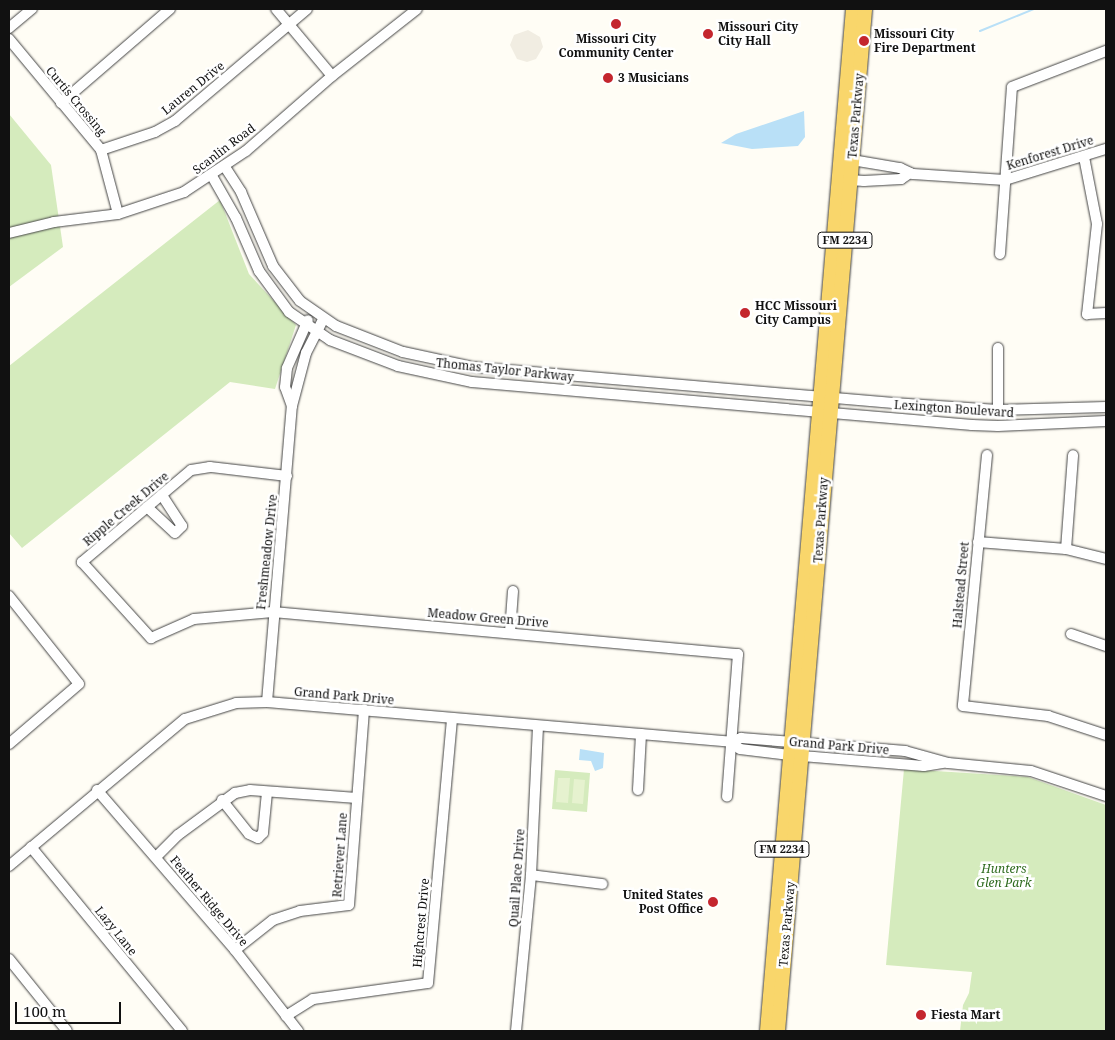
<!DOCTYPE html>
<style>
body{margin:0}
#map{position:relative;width:1115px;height:1040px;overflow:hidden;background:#fffdf5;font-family:"Noto Serif",serif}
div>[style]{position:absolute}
.green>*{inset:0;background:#d5ebbd}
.pitch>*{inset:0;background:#e6f2cf}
.plaza>*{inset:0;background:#f1ede2}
.water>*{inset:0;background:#b9e0f7}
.stream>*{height:2px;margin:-1px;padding:0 1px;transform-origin:1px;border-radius:1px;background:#b9e0f7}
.roads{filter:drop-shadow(0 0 1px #444) drop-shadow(0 0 1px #444)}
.minor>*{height:10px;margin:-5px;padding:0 5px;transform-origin:5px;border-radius:5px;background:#fff}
.major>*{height:14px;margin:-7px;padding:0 7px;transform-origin:7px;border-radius:7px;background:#f9d66b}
.dots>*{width:14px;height:14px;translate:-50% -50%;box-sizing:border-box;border:2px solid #fff;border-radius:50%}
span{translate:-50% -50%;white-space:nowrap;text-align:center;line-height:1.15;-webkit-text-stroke:5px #fff;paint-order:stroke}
.shield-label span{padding:1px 4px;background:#fff;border:1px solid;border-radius:4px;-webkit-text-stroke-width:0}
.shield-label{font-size:11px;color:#111;font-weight:700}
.poi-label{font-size:12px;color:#111;font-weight:700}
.left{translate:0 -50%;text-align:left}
.right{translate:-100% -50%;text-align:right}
.street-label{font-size:12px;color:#111}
.park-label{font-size:12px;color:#2f6b1f;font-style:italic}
.frame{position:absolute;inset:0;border:10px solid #111;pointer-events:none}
.scale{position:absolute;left:15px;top:1002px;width:106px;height:22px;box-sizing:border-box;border:2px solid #111;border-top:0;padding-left:6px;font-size:15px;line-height:18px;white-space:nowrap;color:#111;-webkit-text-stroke:4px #fff;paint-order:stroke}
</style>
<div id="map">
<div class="green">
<i style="clip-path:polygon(9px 114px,51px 165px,63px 247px,9px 287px)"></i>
<i style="clip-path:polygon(220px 200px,249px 274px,296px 325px,275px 389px,230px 382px,22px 548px,9px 533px,9px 366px)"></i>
<i style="clip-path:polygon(904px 769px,1028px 777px,1106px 805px,1106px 1031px,960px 1031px,963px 1005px,969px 993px,972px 972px,886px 965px)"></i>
<i style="clip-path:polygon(555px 770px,590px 773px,587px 812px,552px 809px)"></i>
</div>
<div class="pitch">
<i style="clip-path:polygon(558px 778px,570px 778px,568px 803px,556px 802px)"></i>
<i style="clip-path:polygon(574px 779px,585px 780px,583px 804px,572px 803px)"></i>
</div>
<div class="plaza">
<i style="clip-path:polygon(528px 30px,540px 37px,543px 47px,536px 59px,527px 62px,517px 59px,510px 45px,514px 35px)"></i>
</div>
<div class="water">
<i style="clip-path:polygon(804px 111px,805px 137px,798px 146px,752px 149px,721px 143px,736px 134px)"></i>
<i style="clip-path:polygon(580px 749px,604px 753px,603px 768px,595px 771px,591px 761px,579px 760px)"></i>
</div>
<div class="stream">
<i style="left:980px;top:31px;width:58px;rotate:-22.2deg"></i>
</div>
<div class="roads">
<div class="minor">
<i style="left:276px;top:9px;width:87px;rotate:50.1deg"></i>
<i style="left:9px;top:28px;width:30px;rotate:-40deg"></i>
<i style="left:9px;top:39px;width:144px;rotate:50.3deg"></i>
<i style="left:101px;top:150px;width:66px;rotate:75.1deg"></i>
<i style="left:61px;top:103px;width:144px;rotate:-40.8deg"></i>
<i style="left:101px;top:150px;width:57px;rotate:-18.4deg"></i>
<i style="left:155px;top:132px;width:23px;rotate:-29deg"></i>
<i style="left:175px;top:121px;width:173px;rotate:-40.3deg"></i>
<i style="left:1084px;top:157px;width:68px;rotate:79deg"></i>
<i style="left:1097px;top:224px;width:91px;rotate:96.3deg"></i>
<i style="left:1087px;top:314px;width:19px;rotate:-3deg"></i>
<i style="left:852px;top:160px;width:49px;rotate:9.5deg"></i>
<i style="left:900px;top:168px;width:14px;rotate:25deg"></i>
<i style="left:913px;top:174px;width:92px;rotate:3.7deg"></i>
<i style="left:1005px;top:180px;width:106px;rotate:-17.1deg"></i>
<i style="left:225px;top:167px;width:30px;rotate:57deg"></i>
<i style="left:241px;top:192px;width:81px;rotate:66.6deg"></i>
<i style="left:273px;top:266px;width:44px;rotate:52.4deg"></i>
<i style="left:300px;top:301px;width:44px;rotate:34.8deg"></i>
<i style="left:336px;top:326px;width:72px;rotate:21.2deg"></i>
<i style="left:403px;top:352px;width:72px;rotate:12.1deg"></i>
<i style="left:473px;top:367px;width:422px;rotate:4.9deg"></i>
<i style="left:893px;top:403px;width:105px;rotate:3.8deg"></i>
<i style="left:998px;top:410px;width:108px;rotate:-1.6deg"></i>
<i style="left:847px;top:175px;width:6px;rotate:59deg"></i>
<i style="left:850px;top:180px;width:14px;rotate:4deg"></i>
<i style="left:864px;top:181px;width:37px;rotate:-3deg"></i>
<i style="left:901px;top:179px;width:11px;rotate:-34deg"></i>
<i style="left:212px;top:176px;width:48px;rotate:60.3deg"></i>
<i style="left:236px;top:218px;width:58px;rotate:66.5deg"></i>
<i style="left:259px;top:271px;width:51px;rotate:53.8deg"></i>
<i style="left:289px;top:312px;width:50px;rotate:34.3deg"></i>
<i style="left:330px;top:340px;width:73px;rotate:20.9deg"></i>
<i style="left:398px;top:366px;width:76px;rotate:12.2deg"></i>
<i style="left:472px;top:382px;width:502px;rotate:4.92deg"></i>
<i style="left:972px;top:425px;width:26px;rotate:2deg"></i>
<i style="left:998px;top:426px;width:108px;rotate:-2.7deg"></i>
<i style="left:9px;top:233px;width:46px;rotate:-13.7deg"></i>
<i style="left:54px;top:222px;width:64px;rotate:-7.1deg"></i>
<i style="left:118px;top:214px;width:70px;rotate:-18.4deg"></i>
<i style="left:184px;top:192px;width:74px;rotate:-33.5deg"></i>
<i style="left:246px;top:151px;width:114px;rotate:-41.1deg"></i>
<i style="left:332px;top:76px;width:108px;rotate:-38.2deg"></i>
<i style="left:1000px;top:254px;width:167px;rotate:-85.9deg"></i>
<i style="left:1012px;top:87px;width:101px;rotate:-21deg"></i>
<i style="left:998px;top:348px;width:62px;rotate:90deg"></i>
<i style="left:292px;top:406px;width:20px;rotate:-110deg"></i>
<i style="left:285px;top:387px;width:19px;rotate:-84deg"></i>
<i style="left:287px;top:368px;width:52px;rotate:-66.4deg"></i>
<i style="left:987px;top:455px;width:252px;rotate:95.5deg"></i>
<i style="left:963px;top:706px;width:86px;rotate:6.7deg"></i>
<i style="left:1048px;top:716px;width:61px;rotate:18.1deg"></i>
<i style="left:287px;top:476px;width:78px;rotate:-173.3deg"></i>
<i style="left:210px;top:467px;width:19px;rotate:171deg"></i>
<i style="left:191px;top:470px;width:143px;rotate:139.8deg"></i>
<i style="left:82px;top:562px;width:103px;rotate:47.8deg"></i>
<i style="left:151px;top:638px;width:47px;rotate:-23.8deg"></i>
<i style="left:194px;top:619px;width:79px;rotate:-5.1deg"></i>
<i style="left:273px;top:612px;width:467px;rotate:5.2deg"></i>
<i style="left:738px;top:654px;width:143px;rotate:94.4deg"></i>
<i style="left:147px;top:507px;width:38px;rotate:43deg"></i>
<i style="left:175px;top:533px;width:10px;rotate:-45deg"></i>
<i style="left:182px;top:526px;width:37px;rotate:-123deg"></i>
<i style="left:978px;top:542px;width:88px;rotate:4.5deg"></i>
<i style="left:1066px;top:549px;width:41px;rotate:14deg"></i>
<i style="left:1066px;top:549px;width:94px;rotate:-85.7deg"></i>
<i style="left:9px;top:596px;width:112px;rotate:51.5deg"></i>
<i style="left:79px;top:684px;width:92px;rotate:139.4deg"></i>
<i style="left:510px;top:632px;width:41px;rotate:-85.8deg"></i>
<i style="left:1071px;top:634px;width:37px;rotate:19deg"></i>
<i style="left:267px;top:702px;width:297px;rotate:-85.2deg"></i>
<i style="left:292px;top:406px;width:55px;rotate:-75.2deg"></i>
<i style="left:306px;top:353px;width:38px;rotate:-63deg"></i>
<i style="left:731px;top:742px;width:11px;rotate:38deg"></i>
<i style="left:740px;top:749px;width:50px;rotate:6.8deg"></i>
<i style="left:790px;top:755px;width:134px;rotate:4.7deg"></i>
<i style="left:924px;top:766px;width:20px;rotate:-9deg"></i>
<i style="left:97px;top:790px;width:211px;rotate:49.2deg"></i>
<i style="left:235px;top:950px;width:103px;rotate:52.1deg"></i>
<i style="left:638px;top:790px;width:56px;rotate:-86.9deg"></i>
<i style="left:222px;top:800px;width:43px;rotate:51.5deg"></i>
<i style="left:249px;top:834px;width:10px;rotate:24deg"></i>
<i style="left:258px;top:838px;width:7px;rotate:-45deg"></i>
<i style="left:263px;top:833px;width:41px;rotate:-84.4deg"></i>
<i style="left:31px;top:847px;width:238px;rotate:50.6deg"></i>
<i style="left:156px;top:857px;width:31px;rotate:-45deg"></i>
<i style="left:178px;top:835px;width:71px;rotate:-36.4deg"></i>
<i style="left:235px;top:793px;width:15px;rotate:-11deg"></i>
<i style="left:250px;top:790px;width:107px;rotate:4.3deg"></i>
<i style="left:9px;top:866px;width:229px;rotate:-39.9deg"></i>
<i style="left:185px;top:719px;width:53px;rotate:-17.4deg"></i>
<i style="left:236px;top:703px;width:31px;rotate:-2deg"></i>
<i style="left:267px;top:702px;width:466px;rotate:4.9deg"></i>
<i style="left:731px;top:742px;width:11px;rotate:-22deg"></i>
<i style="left:741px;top:738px;width:165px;rotate:4.5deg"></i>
<i style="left:905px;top:751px;width:45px;rotate:15.6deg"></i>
<i style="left:948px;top:763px;width:83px;rotate:5.5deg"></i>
<i style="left:1031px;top:771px;width:79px;rotate:18.4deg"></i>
<i style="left:531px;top:875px;width:72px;rotate:7.2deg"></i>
<i style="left:235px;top:950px;width:48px;rotate:-38.3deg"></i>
<i style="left:273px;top:920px;width:28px;rotate:-18deg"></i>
<i style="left:300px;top:911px;width:49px;rotate:-7deg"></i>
<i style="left:349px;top:905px;width:196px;rotate:-85.6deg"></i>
<i style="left:9px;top:959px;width:92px;rotate:51.1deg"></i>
<i style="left:286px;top:1016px;width:32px;rotate:-32deg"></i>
<i style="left:313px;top:999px;width:116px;rotate:-7.9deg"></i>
<i style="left:428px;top:983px;width:266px;rotate:-84.8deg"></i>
<i style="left:516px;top:1031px;width:157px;rotate:-84.5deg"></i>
<i style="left:531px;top:875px;width:149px;rotate:-87.3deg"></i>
</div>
<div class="major">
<i style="left:767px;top:1031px;width:1026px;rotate:-85.19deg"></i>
<i style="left:778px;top:1031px;width:1026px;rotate:-85.13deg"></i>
</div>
</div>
<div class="dots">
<i style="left:616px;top:24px;background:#c4262e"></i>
<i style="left:708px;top:34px;background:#c4262e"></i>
<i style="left:864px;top:41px;background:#c4262e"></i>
<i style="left:608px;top:78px;background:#c4262e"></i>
<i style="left:745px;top:313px;background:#c4262e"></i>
<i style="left:713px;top:902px;background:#c4262e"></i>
<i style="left:921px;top:1015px;background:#c4262e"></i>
</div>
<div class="shield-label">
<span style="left:845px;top:240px">FM 2234</span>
<span style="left:782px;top:849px">FM 2234</span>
</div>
<div class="poi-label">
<span class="left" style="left:718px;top:34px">Missouri City<br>City Hall</span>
<span class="left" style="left:874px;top:41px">Missouri City<br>Fire Department</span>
<span style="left:616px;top:46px">Missouri City<br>Community Center</span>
<span class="left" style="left:618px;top:78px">3 Musicians</span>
<span class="left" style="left:755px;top:313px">HCC Missouri<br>City Campus</span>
<span class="right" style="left:703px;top:902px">United States<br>Post Office</span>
<span class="left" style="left:931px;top:1015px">Fiesta Mart</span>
</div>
<div class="street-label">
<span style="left:193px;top:88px;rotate:-39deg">Lauren Drive</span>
<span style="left:76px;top:101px;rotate:50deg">Curtis Crossing</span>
<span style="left:856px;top:116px;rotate:-85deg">Texas Parkway</span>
<span style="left:224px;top:149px;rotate:-37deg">Scanlin Road</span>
<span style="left:1050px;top:153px;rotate:-17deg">Kenforest Drive</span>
<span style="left:505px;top:370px;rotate:6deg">Thomas Taylor Parkway</span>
<span style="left:954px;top:409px;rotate:4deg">Lexington Boulevard</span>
<span style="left:126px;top:509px;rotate:-40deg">Ripple Creek Drive</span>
<span style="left:821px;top:520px;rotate:-86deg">Texas Parkway</span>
<span style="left:267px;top:552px;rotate:-84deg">Freshmeadow Drive</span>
<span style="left:961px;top:585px;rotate:-85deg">Halstead Street</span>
<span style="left:488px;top:618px;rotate:5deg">Meadow Green Drive</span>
<span style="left:344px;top:696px;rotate:5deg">Grand Park Drive</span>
<span style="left:839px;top:746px;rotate:5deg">Grand Park Drive</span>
<span style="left:340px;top:855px;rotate:-86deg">Retriever Lane</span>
<span style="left:517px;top:878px;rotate:-86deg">Quail Place Drive</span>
<span style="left:209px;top:901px;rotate:50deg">Feather Ridge Drive</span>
<span style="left:421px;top:923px;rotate:-85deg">Highcrest Drive</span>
<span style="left:787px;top:924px;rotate:-85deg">Texas Parkway</span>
<span style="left:116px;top:931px;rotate:51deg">Lazy Lane</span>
</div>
<div class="park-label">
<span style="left:1004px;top:876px">Hunters<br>Glen Park</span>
</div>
<div class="frame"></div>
<div class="scale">100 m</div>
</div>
